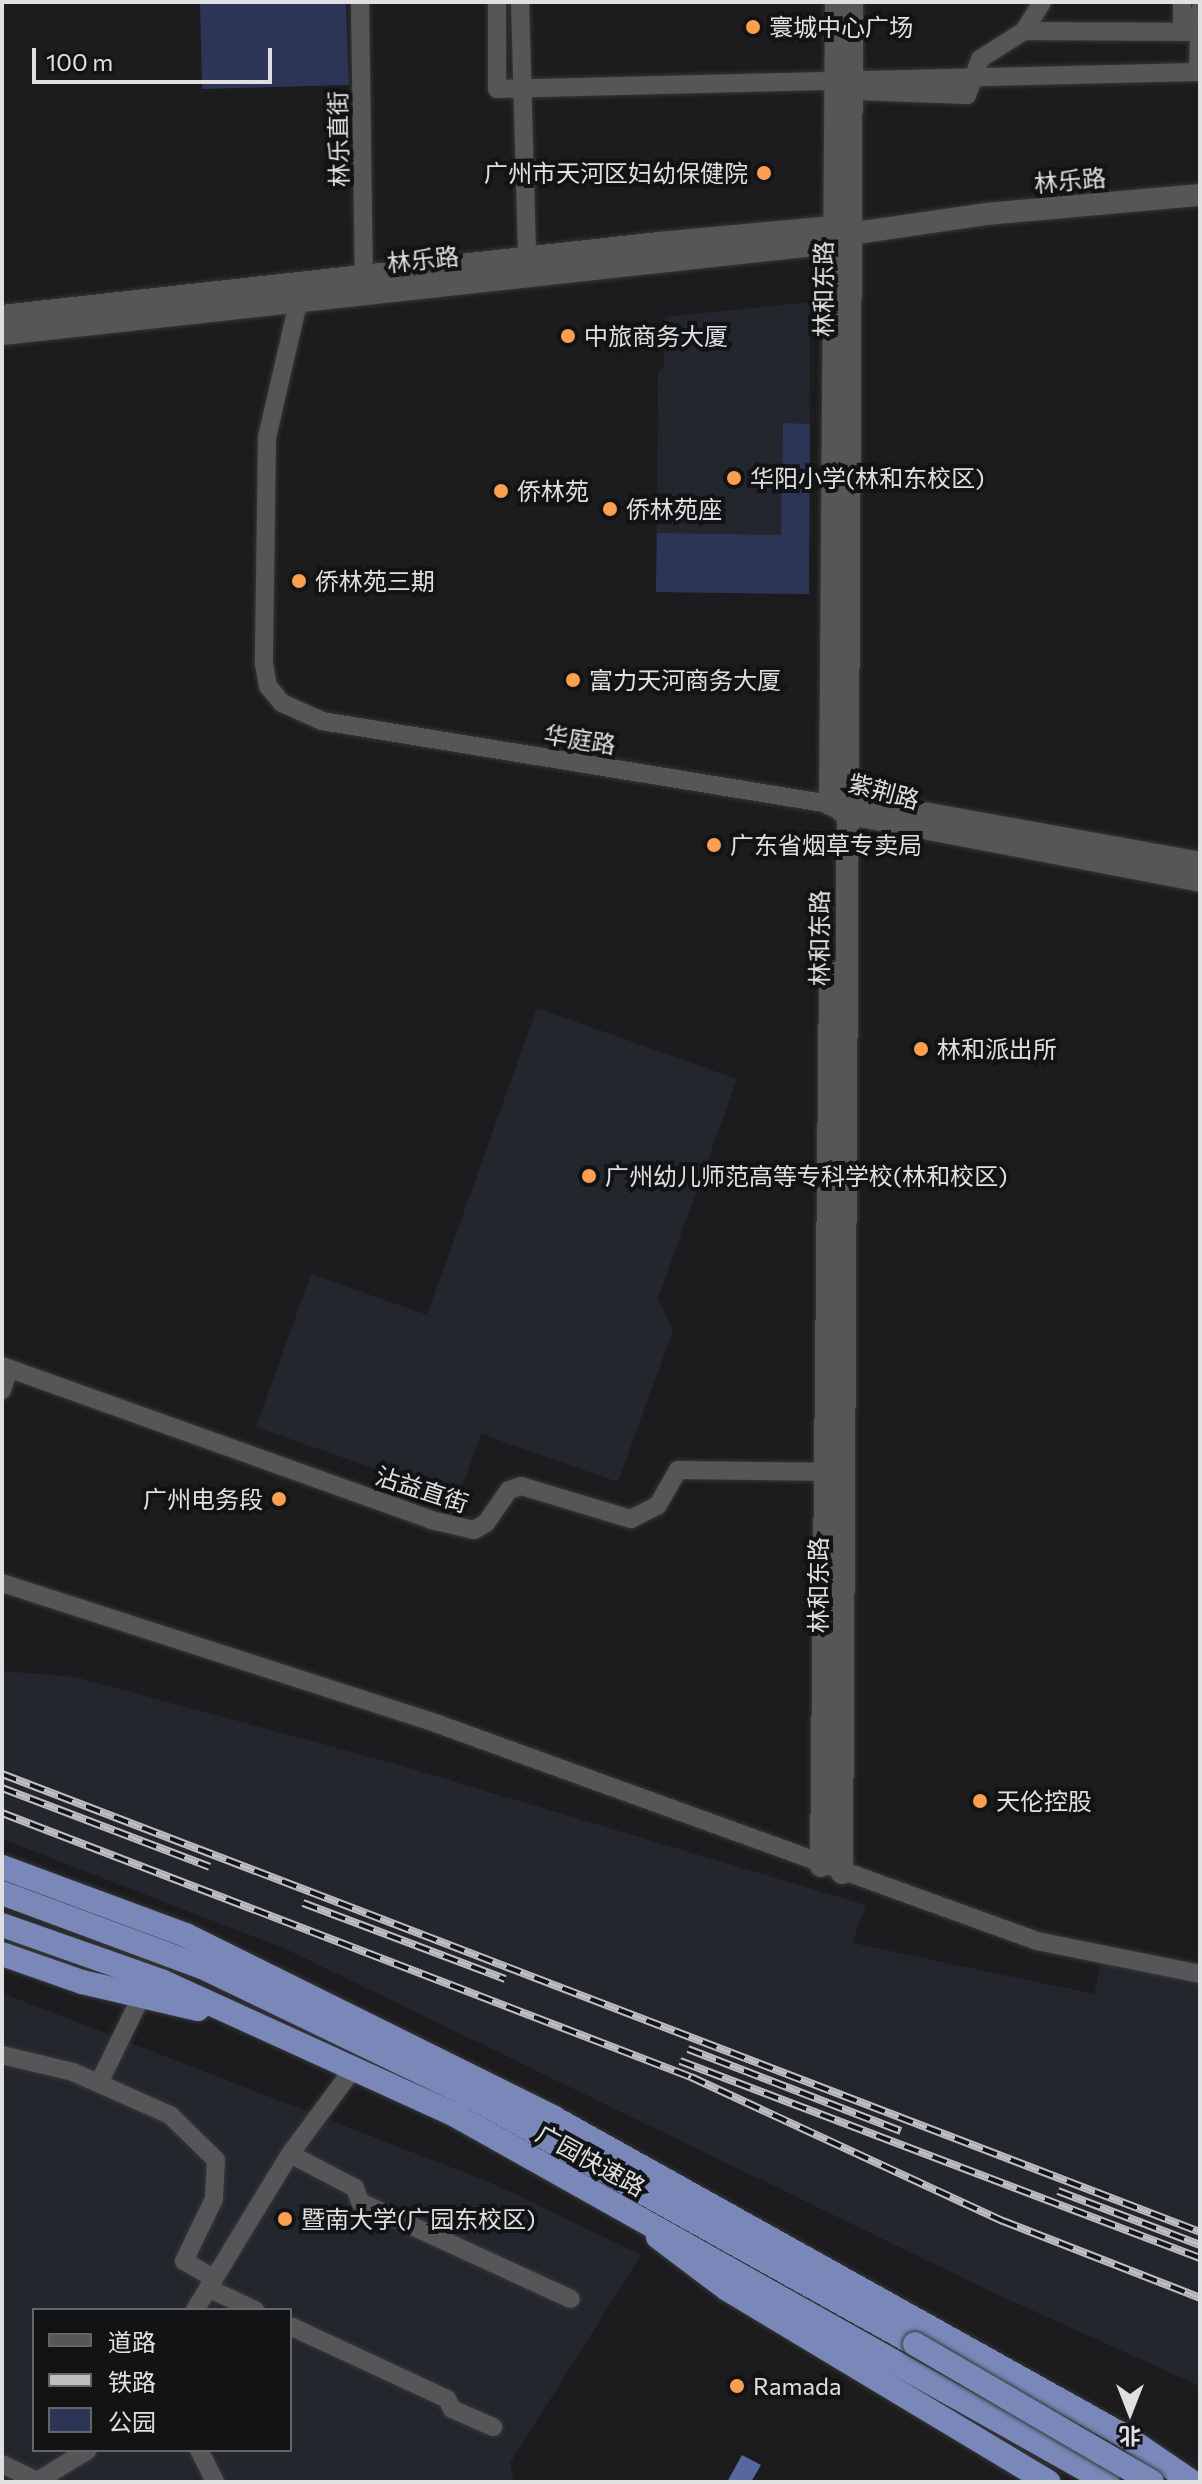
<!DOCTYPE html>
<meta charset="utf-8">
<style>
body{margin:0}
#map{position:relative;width:1202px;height:2484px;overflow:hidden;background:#1c1c1f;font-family:Commissioner,"Noto Sans SC",sans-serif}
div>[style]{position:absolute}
.built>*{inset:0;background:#23262d}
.green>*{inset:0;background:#2c3555}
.water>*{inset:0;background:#57679f}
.roads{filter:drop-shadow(0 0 2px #363739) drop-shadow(0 0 2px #363739)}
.minor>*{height:18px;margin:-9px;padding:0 9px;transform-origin:9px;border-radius:9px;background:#565659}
.tertiary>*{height:22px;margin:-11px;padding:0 11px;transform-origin:11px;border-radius:11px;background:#565659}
.trunk>*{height:24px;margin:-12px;padding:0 12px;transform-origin:12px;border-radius:12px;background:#7a88b9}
.rail>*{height:8px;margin-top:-4px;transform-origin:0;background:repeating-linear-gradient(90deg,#121315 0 15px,#bebec1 0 30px);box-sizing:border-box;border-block:2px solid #bebec1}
.bridges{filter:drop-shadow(0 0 2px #363739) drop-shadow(0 0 2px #363739)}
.trunk-bridge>*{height:24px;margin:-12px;padding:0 12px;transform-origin:12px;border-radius:12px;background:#7a88b9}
.dots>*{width:22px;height:22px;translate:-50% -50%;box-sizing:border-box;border:4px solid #121315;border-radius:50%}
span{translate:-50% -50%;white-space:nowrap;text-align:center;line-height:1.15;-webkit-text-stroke:8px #121315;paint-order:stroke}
.poi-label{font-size:24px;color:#e0e0e2}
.left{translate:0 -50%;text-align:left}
.right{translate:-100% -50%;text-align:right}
.street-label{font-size:24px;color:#e0e0e2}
.frame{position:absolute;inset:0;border:4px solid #e0e0e2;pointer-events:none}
.legend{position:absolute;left:32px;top:2308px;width:260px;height:144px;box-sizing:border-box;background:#121315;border:2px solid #646567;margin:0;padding:10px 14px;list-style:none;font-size:24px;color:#e0e0e2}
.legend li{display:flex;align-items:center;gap:16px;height:40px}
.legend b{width:40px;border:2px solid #646567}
.north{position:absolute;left:1090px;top:2372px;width:80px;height:80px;-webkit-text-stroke:6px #121315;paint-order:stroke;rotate:180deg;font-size:22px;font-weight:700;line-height:32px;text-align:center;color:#e0e0e2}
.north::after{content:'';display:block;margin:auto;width:28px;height:36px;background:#e0e0e2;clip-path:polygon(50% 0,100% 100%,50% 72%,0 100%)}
.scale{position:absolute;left:32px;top:48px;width:240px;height:36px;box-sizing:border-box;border:4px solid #e0e0e2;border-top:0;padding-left:10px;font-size:24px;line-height:28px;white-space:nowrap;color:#e0e0e2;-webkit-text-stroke:6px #121315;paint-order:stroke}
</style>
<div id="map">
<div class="built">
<i style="clip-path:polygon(810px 302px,809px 594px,656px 592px,658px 371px,664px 367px,665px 317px)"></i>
<i style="clip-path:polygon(537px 1008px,737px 1079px,658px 1298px,673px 1330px,618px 1482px,481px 1434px,458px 1498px,256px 1427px,311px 1274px,427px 1315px)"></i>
<i style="clip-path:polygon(2px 1671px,75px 1677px,396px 1764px,866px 1905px,852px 1943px,1094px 1994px,1102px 1958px,1200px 1983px,1200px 2386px,996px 2294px,288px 1950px,2px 1839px)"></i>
<i style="clip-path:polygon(evenodd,2px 1993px,494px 2184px,641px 2255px,510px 2463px,514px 2482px,2px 2482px,2px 1993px,34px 2310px,290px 2310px,290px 2450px,34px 2450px,34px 2310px)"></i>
</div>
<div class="green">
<i style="clip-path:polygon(200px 2px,346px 2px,349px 85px,202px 89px)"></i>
<i style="clip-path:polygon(783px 423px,810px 424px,809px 594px,656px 592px,657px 533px,781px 535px)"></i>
</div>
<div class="water">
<i style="clip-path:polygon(742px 2455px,761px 2465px,751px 2482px,727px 2482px)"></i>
</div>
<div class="roads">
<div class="minor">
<i style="left:360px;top:2px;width:273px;rotate:89.2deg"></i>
<i style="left:497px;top:2px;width:87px;rotate:90deg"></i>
<i style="left:497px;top:89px;width:701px;rotate:-1.39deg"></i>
<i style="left:1198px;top:72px;width:62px;rotate:-88.2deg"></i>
<i style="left:520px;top:2px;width:254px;rotate:88.4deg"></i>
<i style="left:1182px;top:2px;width:30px;rotate:90deg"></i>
<i style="left:1024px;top:31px;width:34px;rotate:-58deg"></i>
<i style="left:856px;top:91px;width:111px;rotate:2.1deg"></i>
<i style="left:967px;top:95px;width:38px;rotate:-70deg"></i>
<i style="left:980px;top:59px;width:52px;rotate:-32.5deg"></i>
<i style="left:1024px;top:31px;width:176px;rotate:0.3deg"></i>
<i style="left:301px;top:290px;width:151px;rotate:103deg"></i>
<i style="left:267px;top:437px;width:227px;rotate:90.8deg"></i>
<i style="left:264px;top:664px;width:22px;rotate:80deg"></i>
<i style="left:268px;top:686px;width:22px;rotate:51deg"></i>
<i style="left:282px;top:703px;width:44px;rotate:24.2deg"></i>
<i style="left:322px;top:721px;width:515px;rotate:9.28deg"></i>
<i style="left:2px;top:1366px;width:456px;rotate:19.7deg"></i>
<i style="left:431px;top:1520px;width:44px;rotate:13.1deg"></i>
<i style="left:474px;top:1530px;width:14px;rotate:-30deg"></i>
<i style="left:486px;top:1523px;width:40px;rotate:-55.1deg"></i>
<i style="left:509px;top:1490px;width:13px;rotate:-18deg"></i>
<i style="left:521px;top:1486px;width:115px;rotate:16.7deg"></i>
<i style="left:631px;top:1519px;width:30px;rotate:-27deg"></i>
<i style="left:658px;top:1505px;width:40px;rotate:-60.3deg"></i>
<i style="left:678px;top:1470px;width:160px;rotate:0.7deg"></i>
<i style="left:2px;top:1390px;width:22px;rotate:-72deg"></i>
<i style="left:2px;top:1583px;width:458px;rotate:17.9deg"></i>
<i style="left:438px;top:1724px;width:637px;rotate:19.91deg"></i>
<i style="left:1037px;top:1941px;width:166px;rotate:11.4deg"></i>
<i style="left:2px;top:2055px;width:73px;rotate:13.5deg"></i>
<i style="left:73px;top:2072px;width:106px;rotate:23.9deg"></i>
<i style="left:170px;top:2115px;width:64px;rotate:44.4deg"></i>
<i style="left:216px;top:2160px;width:39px;rotate:93deg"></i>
<i style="left:214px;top:2199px;width:69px;rotate:115.8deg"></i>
<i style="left:184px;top:2261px;width:34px;rotate:30deg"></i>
<i style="left:99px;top:2083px;width:96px;rotate:-64deg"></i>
<i style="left:290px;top:2154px;width:73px;rotate:27.6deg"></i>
<i style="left:355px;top:2188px;width:15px;rotate:70deg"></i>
<i style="left:360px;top:2202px;width:232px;rotate:24.7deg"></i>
<i style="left:208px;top:2288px;width:52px;rotate:25.1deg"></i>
<i style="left:195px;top:2310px;width:183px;rotate:-58.7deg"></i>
<i style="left:290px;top:2154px;width:106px;rotate:-53.5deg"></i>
<i style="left:290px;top:2326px;width:173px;rotate:24.9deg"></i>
<i style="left:447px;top:2399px;width:11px;rotate:63deg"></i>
<i style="left:452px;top:2409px;width:45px;rotate:23.7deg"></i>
<i style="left:199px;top:2450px;width:36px;rotate:63deg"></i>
<i style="left:2px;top:2464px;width:41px;rotate:25.9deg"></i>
<i style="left:39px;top:2480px;width:57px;rotate:-31.5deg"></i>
</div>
<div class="tertiary">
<i style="left:2px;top:316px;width:661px;rotate:-6.34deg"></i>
<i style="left:659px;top:243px;width:174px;rotate:-5.3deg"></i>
<i style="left:832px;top:227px;width:13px;rotate:23deg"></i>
<i style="left:2px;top:334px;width:835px;rotate:-6.26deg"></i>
<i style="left:832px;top:243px;width:19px;rotate:-28deg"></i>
<i style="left:849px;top:234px;width:138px;rotate:-8.3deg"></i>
<i style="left:986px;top:214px;width:215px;rotate:-5.1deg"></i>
<i style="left:851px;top:800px;width:355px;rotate:10.2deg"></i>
<i style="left:830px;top:804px;width:802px;rotate:-89.57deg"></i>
<i style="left:835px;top:806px;width:12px;rotate:35deg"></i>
<i style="left:845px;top:813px;width:361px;rotate:10.8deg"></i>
<i style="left:821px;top:1866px;width:895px;rotate:-89.42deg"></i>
<i style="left:842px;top:1873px;width:1871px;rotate:-89.69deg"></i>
</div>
<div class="trunk">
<i style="left:2px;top:1867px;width:196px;rotate:20.3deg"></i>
<i style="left:186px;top:1935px;width:411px;rotate:26.4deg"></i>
<i style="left:554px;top:2118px;width:655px;rotate:29.15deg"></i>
<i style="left:1126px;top:2437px;width:80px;rotate:34.3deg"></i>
<i style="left:2px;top:1893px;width:213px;rotate:20.3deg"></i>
<i style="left:202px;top:1967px;width:300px;rotate:25.7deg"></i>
<i style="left:472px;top:2097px;width:507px;rotate:29.14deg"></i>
<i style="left:2px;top:1925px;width:169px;rotate:19.4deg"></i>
<i style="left:161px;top:1981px;width:323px;rotate:24.5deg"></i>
<i style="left:455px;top:2115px;width:749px;rotate:29.34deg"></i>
<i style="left:2px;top:1954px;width:85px;rotate:19.3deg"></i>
<i style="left:82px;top:1982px;width:119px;rotate:13.1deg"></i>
<i style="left:658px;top:2237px;width:86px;rotate:37deg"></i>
<i style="left:727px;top:2289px;width:375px;rotate:31deg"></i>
</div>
</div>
<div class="rail">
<i style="left:2px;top:1774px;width:1283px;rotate:20.92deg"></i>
<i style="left:2px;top:1788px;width:222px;rotate:20.8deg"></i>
<i style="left:2px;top:1813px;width:738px;rotate:20.97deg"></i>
<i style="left:691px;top:2077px;width:344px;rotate:24.8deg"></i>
<i style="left:1003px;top:2221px;width:212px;rotate:21.3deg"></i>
<i style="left:303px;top:1903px;width:216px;rotate:20.6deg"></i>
<i style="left:688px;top:2049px;width:228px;rotate:21.1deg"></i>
<i style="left:680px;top:2061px;width:556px;rotate:20.75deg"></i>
<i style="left:1058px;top:2191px;width:152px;rotate:20.8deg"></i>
</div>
<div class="bridges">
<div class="trunk-bridge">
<i style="left:915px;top:2344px;width:274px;rotate:30.2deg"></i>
</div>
</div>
<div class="dots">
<i style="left:753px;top:27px;background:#fb9e50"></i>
<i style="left:764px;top:173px;background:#fb9e50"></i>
<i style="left:568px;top:336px;background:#fb9e50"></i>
<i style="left:734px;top:478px;background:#fb9e50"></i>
<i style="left:501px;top:491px;background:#fb9e50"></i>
<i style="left:610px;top:509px;background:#fb9e50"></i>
<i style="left:299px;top:581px;background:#fb9e50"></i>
<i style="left:573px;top:680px;background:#fb9e50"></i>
<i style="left:714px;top:845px;background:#fb9e50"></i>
<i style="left:921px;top:1049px;background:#fb9e50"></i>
<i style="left:589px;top:1176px;background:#fb9e50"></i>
<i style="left:279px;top:1499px;background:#fb9e50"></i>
<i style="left:980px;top:1801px;background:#fb9e50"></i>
<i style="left:285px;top:2219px;background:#fb9e50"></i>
<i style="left:737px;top:2386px;background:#fb9e50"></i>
</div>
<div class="poi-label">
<span class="left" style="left:769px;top:27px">寰城中心广场</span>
<span class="right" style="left:748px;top:173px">广州市天河区妇幼保健院</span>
<span class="left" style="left:584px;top:336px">中旅商务大厦</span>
<span class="left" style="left:750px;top:478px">华阳小学(林和东校区)</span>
<span class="left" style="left:517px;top:491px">侨林苑</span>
<span class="left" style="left:626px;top:509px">侨林苑座</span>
<span class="left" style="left:315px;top:581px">侨林苑三期</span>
<span class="left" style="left:589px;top:680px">富力天河商务大厦</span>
<span class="left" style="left:730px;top:845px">广东省烟草专卖局</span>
<span class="left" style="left:937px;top:1049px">林和派出所</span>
<span class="left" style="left:605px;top:1176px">广州幼儿师范高等专科学校(林和校区)</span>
<span class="right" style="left:263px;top:1499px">广州电务段</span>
<span class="left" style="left:996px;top:1801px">天伦控股</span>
<span class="left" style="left:301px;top:2219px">暨南大学(广园东校区)</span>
<span class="left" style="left:753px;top:2386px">Ramada</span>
</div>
<div class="street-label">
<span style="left:338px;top:139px;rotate:-91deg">林乐直街</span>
<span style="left:1070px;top:180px;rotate:-5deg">林乐路</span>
<span style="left:423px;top:259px;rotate:-6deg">林乐路</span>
<span style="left:823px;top:289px;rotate:-90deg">林和东路</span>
<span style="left:580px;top:739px;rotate:9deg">华庭路</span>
<span style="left:884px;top:791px;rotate:15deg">紫荆路</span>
<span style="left:819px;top:938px;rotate:-90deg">林和东路</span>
<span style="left:422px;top:1489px;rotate:18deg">沾益直街</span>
<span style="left:818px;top:1585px;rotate:-90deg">林和东路</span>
<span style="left:591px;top:2160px;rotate:29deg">广园快速路</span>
</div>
<div class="frame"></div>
<ul class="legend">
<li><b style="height:10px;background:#565659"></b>道路</li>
<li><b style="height:10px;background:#bebec1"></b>铁路</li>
<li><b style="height:22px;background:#2c3555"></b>公园</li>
</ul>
<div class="north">北</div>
<div class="scale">100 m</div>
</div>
